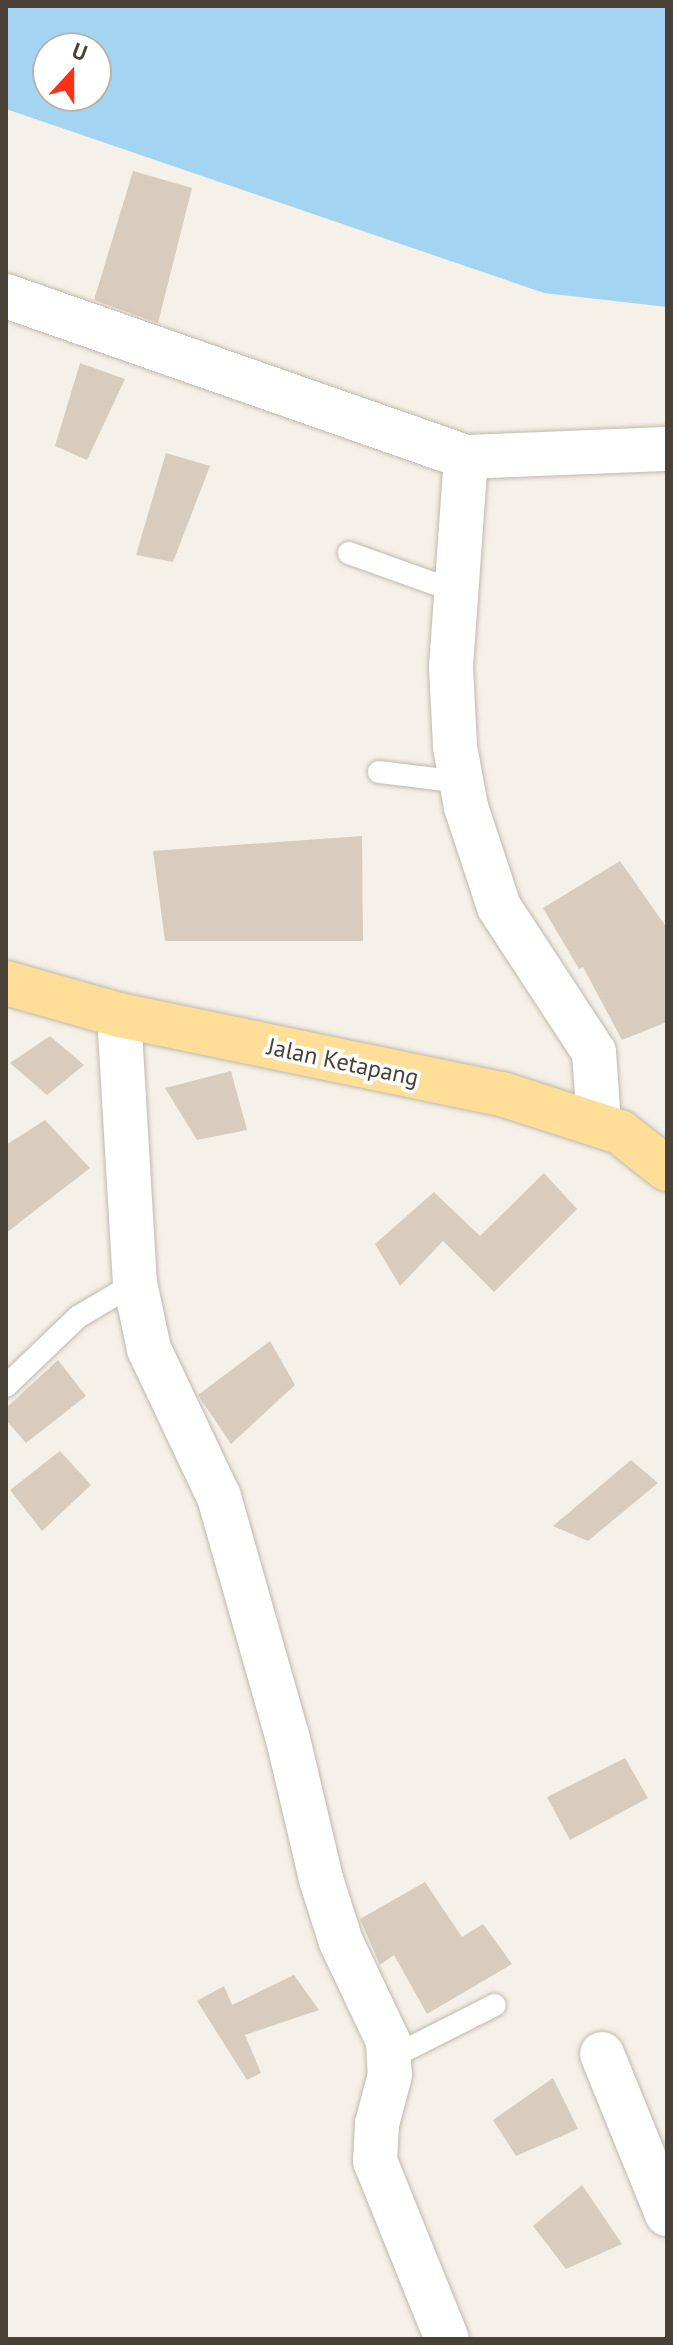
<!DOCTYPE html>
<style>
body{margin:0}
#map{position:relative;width:673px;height:2345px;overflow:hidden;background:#f5f1e8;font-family:"PT Sans",sans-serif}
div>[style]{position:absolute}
.water>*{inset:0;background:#a3d5f3}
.building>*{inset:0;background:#d7ccbd}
.roads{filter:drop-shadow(0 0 2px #c1b8aa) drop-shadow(0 0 2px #c1b8aa)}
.lane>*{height:22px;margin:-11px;padding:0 11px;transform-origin:11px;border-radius:11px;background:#fff}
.street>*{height:44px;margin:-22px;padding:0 22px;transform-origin:22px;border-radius:22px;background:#fff}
.primary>*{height:44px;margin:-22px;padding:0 22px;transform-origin:22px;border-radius:22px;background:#ffde97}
span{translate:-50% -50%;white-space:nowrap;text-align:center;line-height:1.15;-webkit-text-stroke:7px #fff;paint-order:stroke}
.street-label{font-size:24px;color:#494136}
.frame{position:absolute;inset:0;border:8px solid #494136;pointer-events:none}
.north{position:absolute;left:32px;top:32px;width:80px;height:80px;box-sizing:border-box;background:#fff;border:2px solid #b6b3af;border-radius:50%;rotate:21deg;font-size:22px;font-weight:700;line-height:32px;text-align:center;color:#494136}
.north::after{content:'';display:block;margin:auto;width:28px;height:36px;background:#ff3015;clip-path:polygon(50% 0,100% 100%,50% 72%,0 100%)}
</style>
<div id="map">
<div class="water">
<i style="clip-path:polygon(evenodd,6px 6px,667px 6px,667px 307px,544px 293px,6px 109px,6px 6px,48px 48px,96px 48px,96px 96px,48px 96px,48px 48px)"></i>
</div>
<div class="building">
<i style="clip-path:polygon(133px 171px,192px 188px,158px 323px,94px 300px)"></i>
<i style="clip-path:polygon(80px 363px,125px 379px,87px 460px,55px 446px)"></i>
<i style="clip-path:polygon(166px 453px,210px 466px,173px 562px,136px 555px)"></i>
<i style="clip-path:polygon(362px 836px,363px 941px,165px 941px,153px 851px)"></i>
<i style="clip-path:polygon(620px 861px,667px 928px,667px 1022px,622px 1040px,583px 967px,579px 969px,543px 908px)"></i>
<i style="clip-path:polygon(50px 1036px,84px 1065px,47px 1095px,10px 1063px)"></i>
<i style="clip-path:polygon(231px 1071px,247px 1130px,197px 1140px,165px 1088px)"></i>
<i style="clip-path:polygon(45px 1120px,90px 1168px,6px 1233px,6px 1145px)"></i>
<i style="clip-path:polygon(544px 1173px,577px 1209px,494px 1292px,443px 1241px,400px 1286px,375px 1244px,434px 1192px,480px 1236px)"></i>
<i style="clip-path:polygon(270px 1341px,295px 1385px,231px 1444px,198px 1395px)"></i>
<i style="clip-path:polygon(58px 1360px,86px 1396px,26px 1443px,6px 1420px,6px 1408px)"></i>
<i style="clip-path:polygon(60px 1451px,91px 1485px,42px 1531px,10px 1490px)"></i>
<i style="clip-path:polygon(631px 1460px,658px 1483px,588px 1541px,553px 1526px)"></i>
<i style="clip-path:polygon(625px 1758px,648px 1798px,570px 1840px,547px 1797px)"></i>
<i style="clip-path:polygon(425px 1882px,462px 1937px,483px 1924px,512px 1964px,427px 2014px,394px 1955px,380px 1965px,360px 1919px)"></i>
<i style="clip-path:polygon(294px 1975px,319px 2010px,245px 2035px,261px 2073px,247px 2080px,197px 2001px,224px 1986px,232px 2005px)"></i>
<i style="clip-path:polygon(553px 2078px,578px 2129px,516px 2156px,493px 2120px)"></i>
<i style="clip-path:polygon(582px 2185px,622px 2244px,566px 2269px,533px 2226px)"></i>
</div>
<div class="roads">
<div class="lane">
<i style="left:349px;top:553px;width:113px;rotate:19.7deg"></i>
<i style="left:379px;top:772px;width:83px;rotate:7deg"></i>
<i style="left:6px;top:1386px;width:100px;rotate:-43.8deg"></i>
<i style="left:78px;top:1317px;width:66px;rotate:-30.8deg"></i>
<i style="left:392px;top:2057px;width:115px;rotate:-26.8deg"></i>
</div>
<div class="street">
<i style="left:6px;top:296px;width:487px;rotate:19.3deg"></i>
<i style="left:466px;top:457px;width:211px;rotate:94.1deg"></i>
<i style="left:451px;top:667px;width:80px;rotate:87.1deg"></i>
<i style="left:455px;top:747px;width:61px;rotate:79.6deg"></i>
<i style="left:466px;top:807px;width:105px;rotate:71.7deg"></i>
<i style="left:499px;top:907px;width:173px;rotate:56.8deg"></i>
<i style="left:594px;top:1052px;width:71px;rotate:86deg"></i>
<i style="left:466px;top:457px;width:201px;rotate:-2.3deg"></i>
<i style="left:119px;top:1015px;width:268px;rotate:86.6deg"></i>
<i style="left:135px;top:1283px;width:67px;rotate:78deg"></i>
<i style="left:149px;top:1349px;width:164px;rotate:64.7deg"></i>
<i style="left:219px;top:1497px;width:248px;rotate:74.1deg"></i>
<i style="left:287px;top:1735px;width:148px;rotate:76.7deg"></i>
<i style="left:321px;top:1879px;width:66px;rotate:72.4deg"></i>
<i style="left:341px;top:1942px;width:110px;rotate:64.6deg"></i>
<i style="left:388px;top:2041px;width:34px;rotate:87deg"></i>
<i style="left:390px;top:2075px;width:51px;rotate:104.9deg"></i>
<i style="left:377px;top:2124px;width:37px;rotate:93deg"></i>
<i style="left:375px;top:2161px;width:192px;rotate:68deg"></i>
<i style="left:602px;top:2054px;width:173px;rotate:67.9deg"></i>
</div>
<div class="primary">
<i style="left:6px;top:983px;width:117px;rotate:15.8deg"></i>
<i style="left:119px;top:1015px;width:391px;rotate:11.7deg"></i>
<i style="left:502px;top:1094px;width:124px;rotate:17.9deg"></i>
<i style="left:620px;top:1132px;width:60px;rotate:38.2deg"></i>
</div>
</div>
<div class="street-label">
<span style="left:343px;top:1062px;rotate:12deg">Jalan Ketapang</span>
</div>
<div class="frame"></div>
<div class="north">U</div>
</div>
